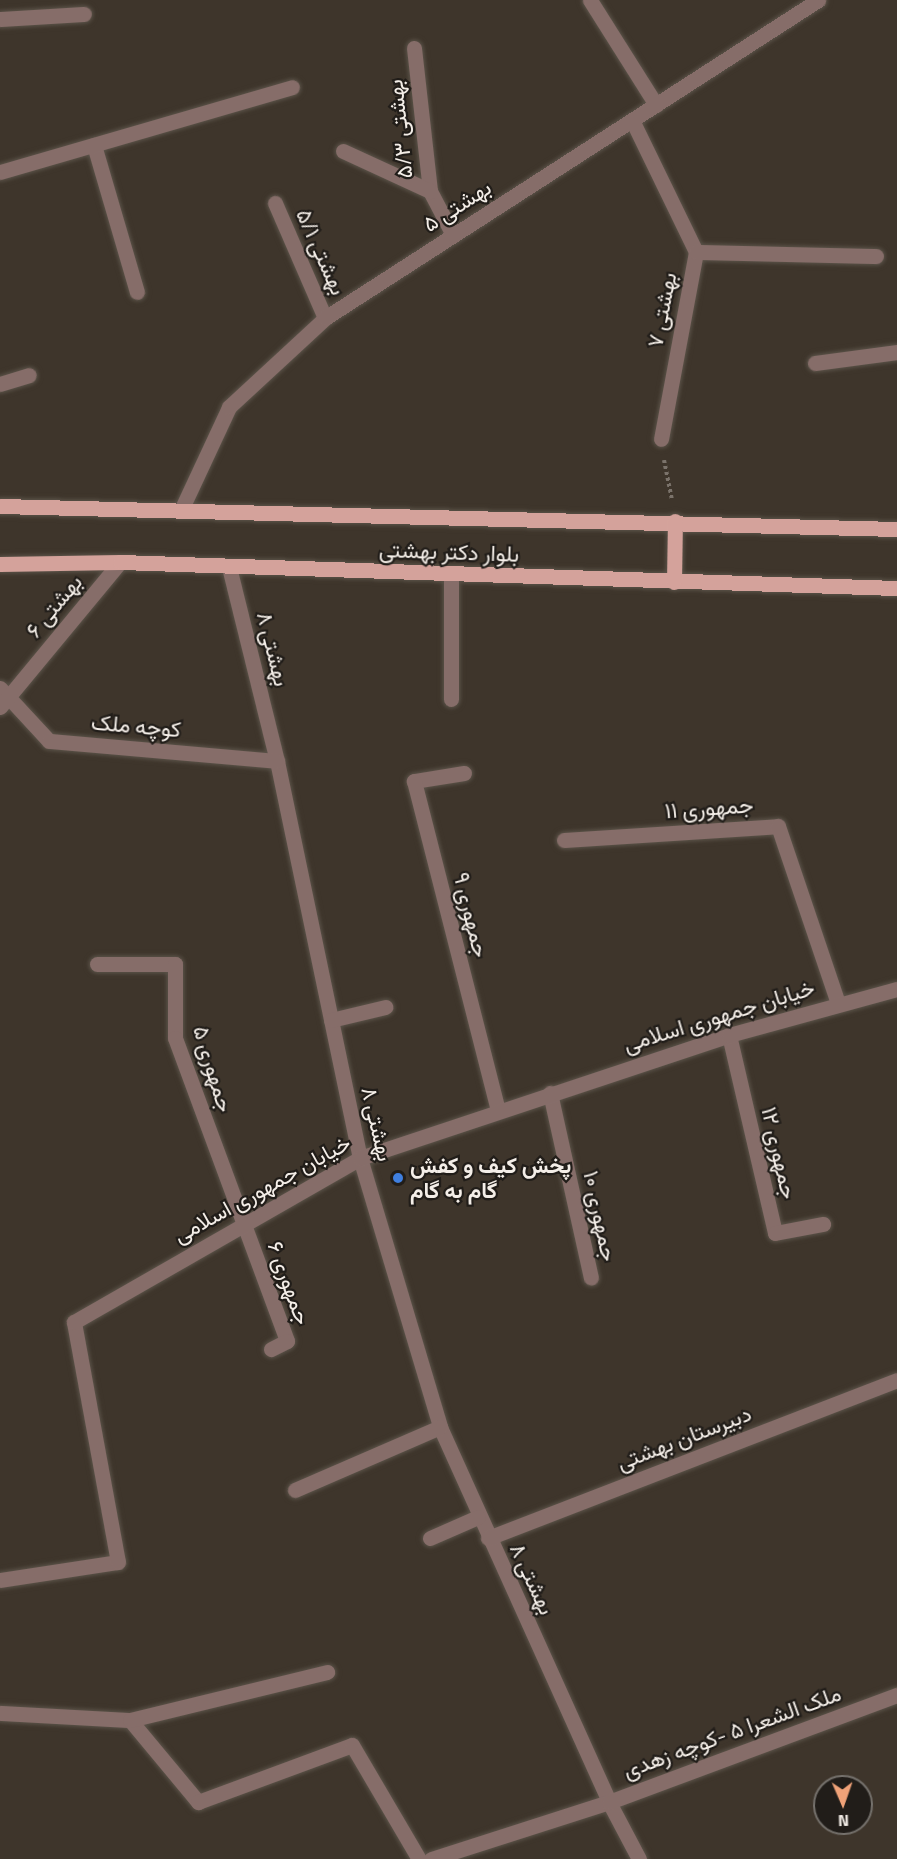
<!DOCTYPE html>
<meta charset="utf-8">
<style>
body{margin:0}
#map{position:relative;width:897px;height:1859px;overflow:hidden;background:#3e352b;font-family:"Titillium Web",Vazirmatn,sans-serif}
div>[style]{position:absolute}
.path>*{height:4px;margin-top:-2px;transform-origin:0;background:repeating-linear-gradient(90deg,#7b736b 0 3px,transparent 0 6px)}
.roads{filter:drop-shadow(0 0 2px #5b5349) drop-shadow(0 0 2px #5b5349)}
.minor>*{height:15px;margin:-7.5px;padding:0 7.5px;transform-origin:7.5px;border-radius:7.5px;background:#866d69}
.major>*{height:15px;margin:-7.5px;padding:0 7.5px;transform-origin:7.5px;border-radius:7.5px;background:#d4a29b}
.dots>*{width:16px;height:16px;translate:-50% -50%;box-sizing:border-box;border:3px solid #211d19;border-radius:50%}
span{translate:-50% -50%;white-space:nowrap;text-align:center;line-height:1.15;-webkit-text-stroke:4.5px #211d19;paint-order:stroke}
.street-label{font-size:22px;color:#f4eee8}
.poi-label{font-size:22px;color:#f4eee8;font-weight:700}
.left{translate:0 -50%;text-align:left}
.north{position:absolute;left:813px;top:1775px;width:60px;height:60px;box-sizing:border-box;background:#211d19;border:2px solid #75716c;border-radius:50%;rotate:178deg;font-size:16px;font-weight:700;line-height:24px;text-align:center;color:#f4eee8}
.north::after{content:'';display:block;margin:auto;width:21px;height:27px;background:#f0a278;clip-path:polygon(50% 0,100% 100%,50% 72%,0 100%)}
</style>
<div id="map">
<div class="path">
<i style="left:664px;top:460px;width:41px;rotate:78.7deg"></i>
</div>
<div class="roads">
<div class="minor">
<i style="left:590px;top:0;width:124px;rotate:57.8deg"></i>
<i style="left:0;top:19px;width:84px;rotate:-3.4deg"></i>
<i style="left:414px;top:48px;width:144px;rotate:83.6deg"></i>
<i style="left:430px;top:191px;width:50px;rotate:62.4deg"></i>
<i style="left:632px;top:120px;width:147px;rotate:64.1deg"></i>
<i style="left:696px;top:252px;width:190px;rotate:100.6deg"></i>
<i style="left:94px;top:145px;width:153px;rotate:73.7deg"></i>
<i style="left:343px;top:151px;width:96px;rotate:24.7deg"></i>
<i style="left:0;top:172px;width:304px;rotate:-16.2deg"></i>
<i style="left:275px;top:203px;width:125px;rotate:66.5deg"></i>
<i style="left:696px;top:252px;width:180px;rotate:1.3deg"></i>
<i style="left:815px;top:363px;width:83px;rotate:-7.6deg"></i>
<i style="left:0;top:384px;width:30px;rotate:-17deg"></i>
<i style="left:182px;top:508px;width:111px;rotate:-65deg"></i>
<i style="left:229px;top:407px;width:131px;rotate:-42.8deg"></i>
<i style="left:325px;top:318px;width:587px;rotate:-32.82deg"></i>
<i style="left:229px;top:567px;width:200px;rotate:76.1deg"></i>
<i style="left:277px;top:761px;width:406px;rotate:78.2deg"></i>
<i style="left:360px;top:1158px;width:281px;rotate:73.4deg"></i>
<i style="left:440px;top:1427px;width:411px;rotate:65.7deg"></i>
<i style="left:609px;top:1802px;width:187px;rotate:162.2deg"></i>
<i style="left:0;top:688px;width:72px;rotate:47.2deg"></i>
<i style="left:49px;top:741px;width:229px;rotate:5deg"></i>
<i style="left:451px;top:699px;width:124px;rotate:-90deg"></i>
<i style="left:0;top:707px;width:188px;rotate:-50.4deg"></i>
<i style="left:464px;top:773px;width:51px;rotate:170.9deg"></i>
<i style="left:414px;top:781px;width:340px;rotate:75.7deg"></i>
<i style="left:564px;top:840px;width:214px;rotate:-3.7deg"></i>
<i style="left:778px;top:826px;width:187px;rotate:71.3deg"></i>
<i style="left:97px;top:964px;width:78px"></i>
<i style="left:175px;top:964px;width:74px;rotate:90deg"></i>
<i style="left:175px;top:1038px;width:323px;rotate:69.7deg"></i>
<i style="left:287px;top:1341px;width:18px;rotate:153deg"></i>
<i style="left:331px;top:1020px;width:56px;rotate:-13.5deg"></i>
<i style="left:729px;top:1035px;width:203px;rotate:76.9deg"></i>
<i style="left:775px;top:1233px;width:49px;rotate:-10.6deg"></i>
<i style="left:550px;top:1093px;width:189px;rotate:77.5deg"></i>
<i style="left:295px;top:1490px;width:158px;rotate:-23.5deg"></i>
<i style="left:430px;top:1538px;width:52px;rotate:-23.6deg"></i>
<i style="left:488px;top:1538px;width:438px;rotate:-21.1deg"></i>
<i style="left:0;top:1580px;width:119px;rotate:-8.7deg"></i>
<i style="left:118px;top:1562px;width:244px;rotate:-100.4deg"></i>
<i style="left:74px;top:1322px;width:330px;rotate:-29.8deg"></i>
<i style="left:360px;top:1158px;width:389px;rotate:-18.4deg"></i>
<i style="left:729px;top:1035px;width:174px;rotate:-15.3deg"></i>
<i style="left:0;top:1713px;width:130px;rotate:3.1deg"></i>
<i style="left:130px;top:1720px;width:107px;rotate:50.3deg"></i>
<i style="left:198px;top:1802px;width:164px;rotate:-20.3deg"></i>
<i style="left:352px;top:1745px;width:132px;rotate:59.6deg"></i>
<i style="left:130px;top:1720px;width:203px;rotate:-13.7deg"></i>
<i style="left:639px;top:1859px;width:64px;rotate:-117.8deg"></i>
<i style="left:609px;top:1802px;width:307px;rotate:-20.4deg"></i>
</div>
<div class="major">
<i style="left:0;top:506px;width:897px;rotate:1.47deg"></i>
<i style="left:0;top:564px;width:120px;rotate:-1deg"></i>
<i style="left:120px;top:562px;width:777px;rotate:1.92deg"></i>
<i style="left:674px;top:582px;width:61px;rotate:-89.1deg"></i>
</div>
</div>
<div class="dots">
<i style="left:398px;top:1178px;background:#3f7fe0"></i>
</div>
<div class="street-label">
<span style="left:400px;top:129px;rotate:-96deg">بهشتی ۵/۳</span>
<span style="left:457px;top:206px;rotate:-33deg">بهشتی ۵</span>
<span style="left:321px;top:252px;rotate:66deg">بهشتی ۵/۱</span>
<span style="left:662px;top:310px;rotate:-79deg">بهشتی ۷</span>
<span style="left:449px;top:552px;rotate:2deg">بلوار دکتر بهشتی</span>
<span style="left:54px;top:606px;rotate:-50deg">بهشتی ۶</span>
<span style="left:273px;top:649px;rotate:76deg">بهشتی ۸</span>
<span style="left:136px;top:726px;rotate:5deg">کوچه ملک</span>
<span style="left:709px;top:808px;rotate:-4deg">جمهوری ۱۱</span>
<span style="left:471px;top:915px;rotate:76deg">جمهوری ۹</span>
<span style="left:719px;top:1016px;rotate:-17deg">خیابان جمهوری اسلامی</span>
<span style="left:213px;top:1069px;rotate:73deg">جمهوری ۵</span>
<span style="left:377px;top:1124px;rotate:77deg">بهشتی ۸</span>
<span style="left:779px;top:1153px;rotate:77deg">جمهوری ۱۲</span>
<span style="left:262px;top:1189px;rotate:-29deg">خیابان جمهوری اسلامی</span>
<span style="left:600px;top:1216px;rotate:78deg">جمهوری ۱۰</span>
<span style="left:289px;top:1283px;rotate:70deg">جمهوری ۶</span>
<span style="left:684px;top:1438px;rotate:-21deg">دبیرستان بهشتی</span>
<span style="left:532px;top:1579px;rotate:65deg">بهشتی ۸</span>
<span style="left:732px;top:1732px;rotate:-20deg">ملک الشعرا ۵ -کوچه زهدی</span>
</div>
<div class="poi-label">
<span class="left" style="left:410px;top:1178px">پخش کیف و کفش<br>گام به گام</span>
</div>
<div class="north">N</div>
</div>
